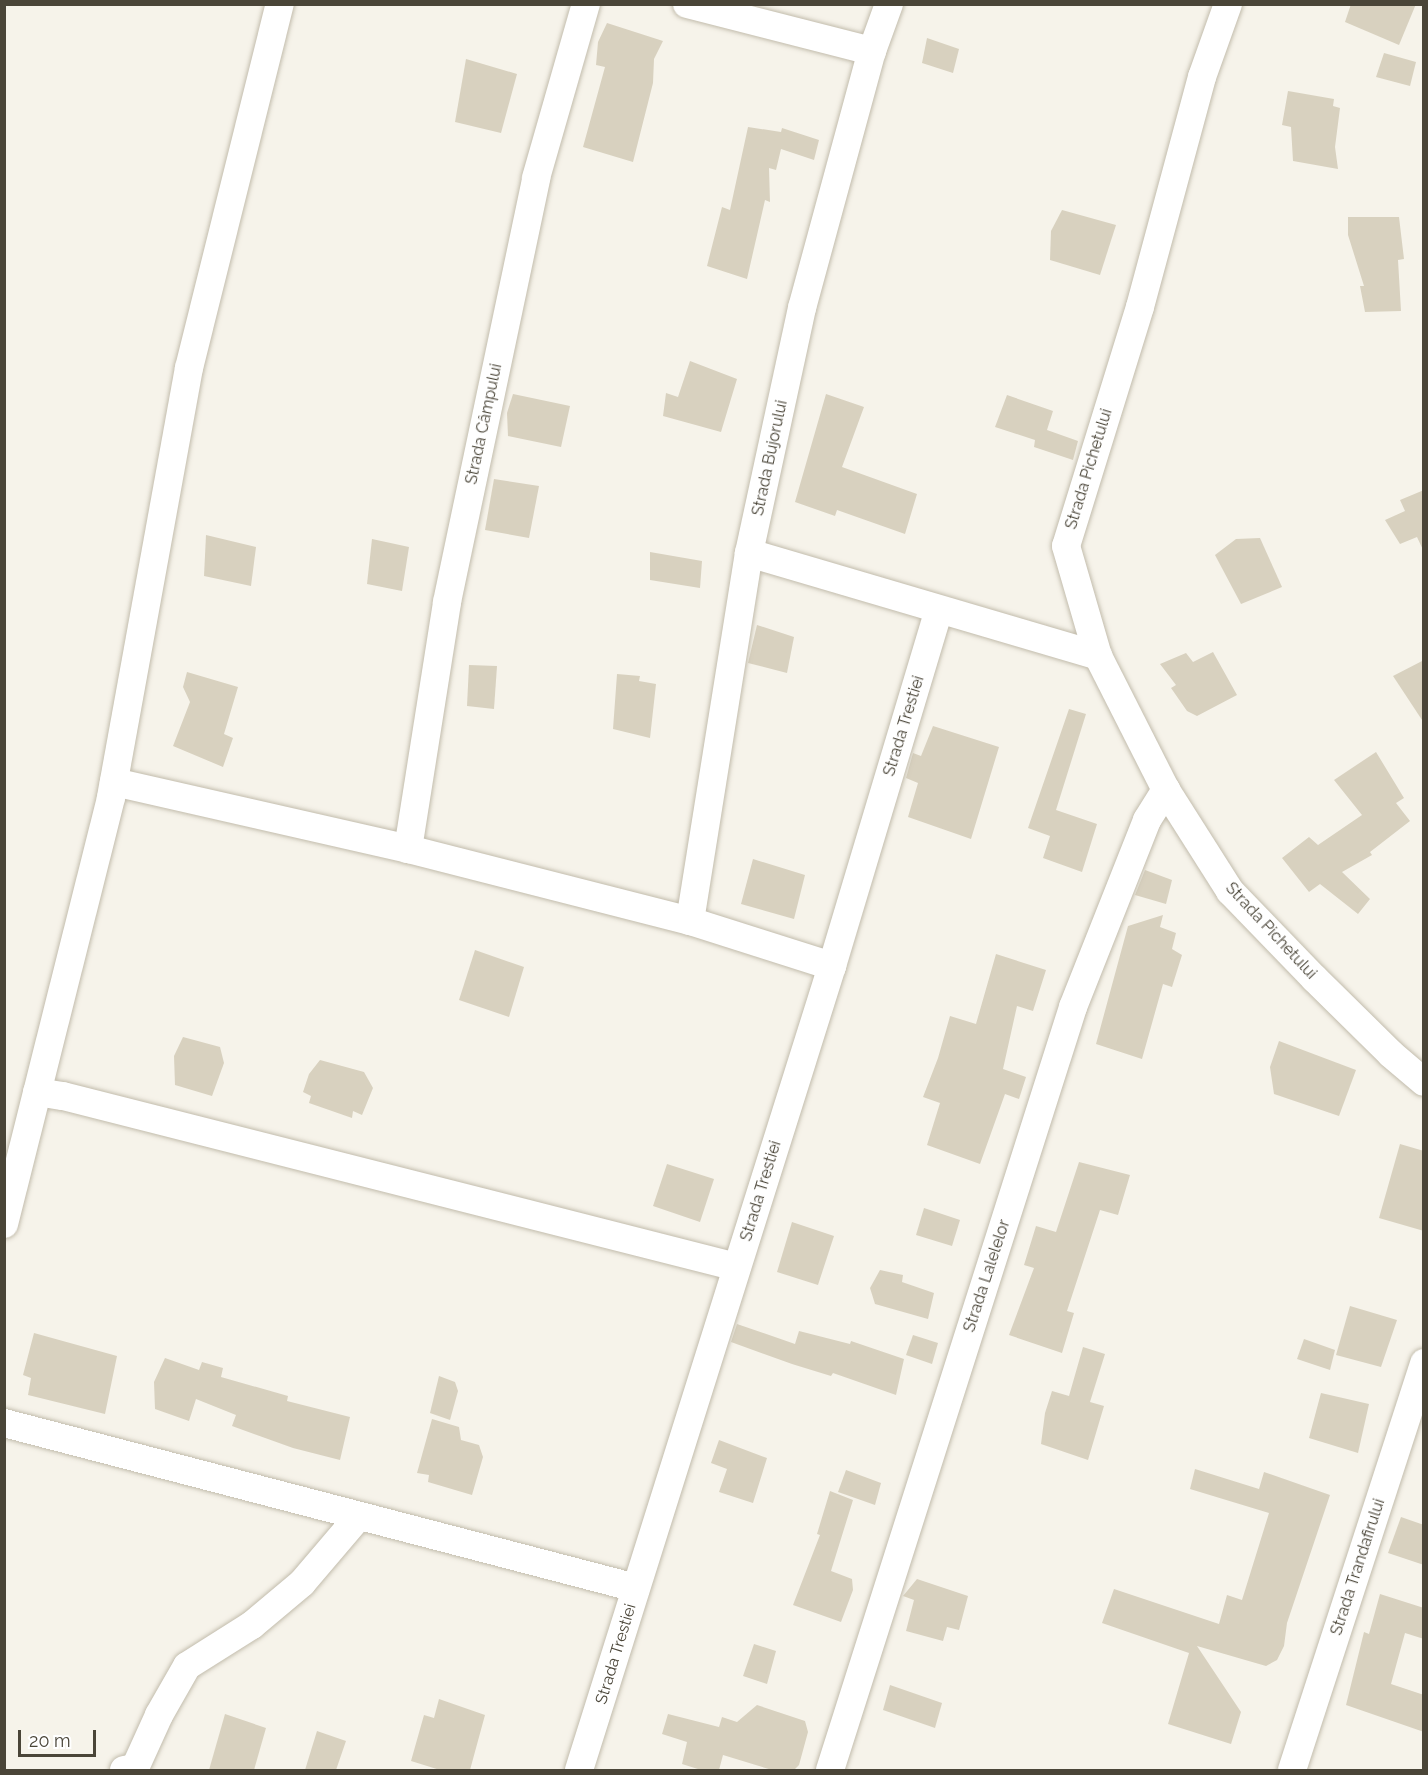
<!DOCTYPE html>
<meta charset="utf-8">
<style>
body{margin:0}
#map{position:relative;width:1428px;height:1775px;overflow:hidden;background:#f6f3ea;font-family:Raleway,sans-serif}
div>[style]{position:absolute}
.building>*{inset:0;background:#d8d1bf}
.roads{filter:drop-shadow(0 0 2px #c2bcac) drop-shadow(0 0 2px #c2bcac)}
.street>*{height:28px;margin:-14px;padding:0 14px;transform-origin:14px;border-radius:14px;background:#fff}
span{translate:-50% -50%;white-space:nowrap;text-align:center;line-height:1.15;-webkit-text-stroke:4.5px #fff;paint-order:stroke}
.street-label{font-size:16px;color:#4a4538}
.frame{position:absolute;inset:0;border:6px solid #4a4538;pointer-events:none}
.scale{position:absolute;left:18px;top:1730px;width:78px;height:27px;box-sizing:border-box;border:3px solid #4a4538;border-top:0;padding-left:8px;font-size:18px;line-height:21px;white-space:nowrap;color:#4a4538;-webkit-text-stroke:4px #fff;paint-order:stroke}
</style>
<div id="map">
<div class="building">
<i style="clip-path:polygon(1351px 4px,1416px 4px,1399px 45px,1345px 22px)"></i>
<i style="clip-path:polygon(607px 23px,663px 41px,654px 59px,653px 83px,633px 162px,583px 147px,605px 67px,596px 65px,598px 42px)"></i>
<i style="clip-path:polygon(927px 38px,959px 49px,953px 73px,922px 63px)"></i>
<i style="clip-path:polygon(1384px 53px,1416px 62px,1410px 86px,1376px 77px)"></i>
<i style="clip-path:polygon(466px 59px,517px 74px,501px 133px,455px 122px)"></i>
<i style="clip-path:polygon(1288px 91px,1334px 99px,1333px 106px,1340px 108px,1335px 147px,1338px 169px,1293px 161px,1291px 127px,1282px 125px)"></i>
<i style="clip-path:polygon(748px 127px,781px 132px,782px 128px,819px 140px,814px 160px,781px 149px,776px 170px,769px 168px,770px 202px,765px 200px,747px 279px,707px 266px,722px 207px,730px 210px)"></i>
<i style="clip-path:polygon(1062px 210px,1116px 225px,1100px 275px,1050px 260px,1051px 231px)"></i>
<i style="clip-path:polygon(1348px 217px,1399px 217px,1404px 259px,1398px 260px,1401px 311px,1365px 312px,1360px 286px,1364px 286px,1348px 235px)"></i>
<i style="clip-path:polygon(690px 361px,737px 379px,721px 432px,663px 416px,666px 393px,678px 397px)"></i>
<i style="clip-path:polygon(513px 394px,570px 406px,561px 447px,508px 436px,507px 413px)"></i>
<i style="clip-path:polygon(826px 394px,864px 407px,842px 467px,917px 494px,905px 534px,837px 510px,835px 516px,795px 502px)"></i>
<i style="clip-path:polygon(1007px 395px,1053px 411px,1047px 430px,1078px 441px,1073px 460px,1034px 447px,1035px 440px,995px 427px)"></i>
<i style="clip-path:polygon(494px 479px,539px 486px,529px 538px,485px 530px)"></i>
<i style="clip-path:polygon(1424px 490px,1424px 552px,1417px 537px,1400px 544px,1385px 520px,1405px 511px,1400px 500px)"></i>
<i style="clip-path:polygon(206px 535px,256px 547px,251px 586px,204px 576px)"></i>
<i style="clip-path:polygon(1260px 538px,1282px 587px,1241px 604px,1215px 555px,1236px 539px)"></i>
<i style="clip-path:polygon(372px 539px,409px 547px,402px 591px,367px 584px)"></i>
<i style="clip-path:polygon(650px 552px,702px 561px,700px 588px,650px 580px)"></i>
<i style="clip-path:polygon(757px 625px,794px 637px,787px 673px,748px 663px)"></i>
<i style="clip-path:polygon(1213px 652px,1237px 695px,1197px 716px,1187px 711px,1171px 688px,1176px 685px,1160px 664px,1186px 653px,1193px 662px)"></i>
<i style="clip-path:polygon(1424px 660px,1424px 723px,1393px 676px)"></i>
<i style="clip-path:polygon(469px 665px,497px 666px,494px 709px,467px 706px)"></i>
<i style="clip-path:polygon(187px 672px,238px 687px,224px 734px,233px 738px,223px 767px,173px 746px,190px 702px,183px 687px)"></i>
<i style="clip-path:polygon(617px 674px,640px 676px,639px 681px,656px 684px,650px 738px,613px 729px)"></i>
<i style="clip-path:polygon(1069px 709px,1086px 714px,1056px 810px,1097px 824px,1082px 872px,1043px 858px,1050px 836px,1028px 828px)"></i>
<i style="clip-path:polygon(933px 726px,999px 747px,971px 839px,908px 817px,918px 783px,906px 778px,913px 753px,921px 756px)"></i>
<i style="clip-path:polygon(1376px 752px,1404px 798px,1396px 803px,1410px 821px,1370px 852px,1372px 855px,1342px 872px,1370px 899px,1358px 914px,1320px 884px,1309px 892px,1282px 858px,1309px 837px,1318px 845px,1362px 815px,1334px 780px)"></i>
<i style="clip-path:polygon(753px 859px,805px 875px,794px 919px,741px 904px)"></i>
<i style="clip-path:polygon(1145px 870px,1172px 880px,1166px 904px,1135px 895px)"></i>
<i style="clip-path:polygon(1163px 915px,1160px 927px,1176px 933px,1172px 949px,1182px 955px,1172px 987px,1163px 984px,1142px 1059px,1096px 1044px,1128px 926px)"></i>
<i style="clip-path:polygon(475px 950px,524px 967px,509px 1017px,459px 1000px)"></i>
<i style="clip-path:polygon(996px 954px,1046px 970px,1033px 1011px,1017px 1006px,1003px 1069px,1026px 1077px,1019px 1099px,1005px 1094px,980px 1164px,927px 1145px,940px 1103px,923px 1097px,938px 1058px,950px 1016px,976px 1024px)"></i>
<i style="clip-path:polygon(183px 1037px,220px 1047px,224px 1063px,212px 1096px,175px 1085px,174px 1056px)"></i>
<i style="clip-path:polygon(1279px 1041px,1356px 1070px,1339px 1116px,1274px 1094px,1270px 1067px)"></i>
<i style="clip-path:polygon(320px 1060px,364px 1072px,373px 1088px,362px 1115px,353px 1111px,352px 1118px,309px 1103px,311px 1096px,303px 1092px,309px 1074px)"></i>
<i style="clip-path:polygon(1400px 1144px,1424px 1151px,1424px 1231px,1379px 1218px)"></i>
<i style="clip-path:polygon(1079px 1162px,1130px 1175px,1118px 1215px,1100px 1210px,1067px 1311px,1074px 1313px,1062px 1353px,1009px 1335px,1034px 1268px,1024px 1265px,1036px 1226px,1056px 1232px)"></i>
<i style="clip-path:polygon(667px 1164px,714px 1179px,700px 1222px,653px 1206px)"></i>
<i style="clip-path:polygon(924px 1208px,960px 1220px,952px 1246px,916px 1235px)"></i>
<i style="clip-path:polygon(792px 1222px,834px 1236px,818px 1285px,777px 1272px)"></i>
<i style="clip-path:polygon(880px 1270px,903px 1275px,902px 1282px,934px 1293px,928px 1319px,875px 1304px,870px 1288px)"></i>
<i style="clip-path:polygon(1350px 1306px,1397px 1320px,1381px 1367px,1336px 1355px)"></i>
<i style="clip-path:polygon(737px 1324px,795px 1344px,799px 1331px,850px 1344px,851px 1341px,904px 1359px,896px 1395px,833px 1373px,831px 1376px,792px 1364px,731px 1342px)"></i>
<i style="clip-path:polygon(34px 1333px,117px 1356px,105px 1414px,28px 1395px,31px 1378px,23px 1375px)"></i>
<i style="clip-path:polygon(913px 1335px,938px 1343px,932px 1364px,906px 1355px)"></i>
<i style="clip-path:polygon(1304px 1339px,1335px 1350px,1330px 1370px,1297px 1359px)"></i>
<i style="clip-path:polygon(1083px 1347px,1105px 1354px,1090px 1402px,1104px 1406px,1088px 1460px,1041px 1444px,1045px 1413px,1052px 1391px,1069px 1396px)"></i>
<i style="clip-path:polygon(165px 1358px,199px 1370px,202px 1362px,223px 1368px,221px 1377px,288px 1396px,287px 1401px,350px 1417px,340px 1460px,293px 1448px,232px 1426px,236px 1415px,196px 1399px,189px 1421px,155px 1409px,154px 1382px)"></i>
<i style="clip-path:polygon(439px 1376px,455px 1382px,458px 1391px,450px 1420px,430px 1413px)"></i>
<i style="clip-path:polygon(1321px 1393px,1369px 1404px,1358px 1453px,1309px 1438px)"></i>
<i style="clip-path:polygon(432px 1419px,459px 1427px,461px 1440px,479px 1445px,483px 1457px,472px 1495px,428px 1482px,429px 1475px,417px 1473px)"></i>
<i style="clip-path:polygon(719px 1440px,767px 1458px,753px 1503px,719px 1492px,727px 1469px,711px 1463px)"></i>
<i style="clip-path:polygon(1195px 1469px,1259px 1489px,1264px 1472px,1330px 1495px,1287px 1623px,1284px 1646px,1277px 1660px,1266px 1666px,1197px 1646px,1241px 1712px,1231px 1744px,1168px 1724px,1189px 1653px,1102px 1623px,1114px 1589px,1219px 1624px,1227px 1595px,1242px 1600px,1269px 1513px,1190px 1489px)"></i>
<i style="clip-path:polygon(846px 1470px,881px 1483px,875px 1505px,838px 1492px)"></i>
<i style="clip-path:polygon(830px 1491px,853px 1500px,831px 1571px,852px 1579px,853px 1590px,841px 1622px,793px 1605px,820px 1535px,817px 1534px)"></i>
<i style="clip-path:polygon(1401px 1517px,1424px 1525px,1424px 1565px,1388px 1553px)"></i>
<i style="clip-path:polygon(917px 1579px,968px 1596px,959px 1630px,947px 1627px,943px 1641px,906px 1631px,914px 1600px,903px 1596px)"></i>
<i style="clip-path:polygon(1380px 1594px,1424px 1608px,1424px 1639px,1405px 1633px,1391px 1684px,1424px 1695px,1424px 1732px,1346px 1705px,1364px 1632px,1369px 1634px)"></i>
<i style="clip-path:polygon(754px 1644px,776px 1651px,767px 1684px,743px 1676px)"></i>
<i style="clip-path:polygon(890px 1685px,942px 1703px,935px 1728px,883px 1710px)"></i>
<i style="clip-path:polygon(439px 1699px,485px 1715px,470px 1770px,440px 1770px,411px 1761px,424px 1715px,434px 1718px)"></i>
<i style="clip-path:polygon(757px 1705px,805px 1721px,808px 1732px,799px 1765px,794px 1770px,772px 1770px,723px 1755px,719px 1770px,701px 1770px,682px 1764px,687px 1742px,662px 1734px,668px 1714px,719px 1727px,722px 1717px,737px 1722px)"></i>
<i style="clip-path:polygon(225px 1714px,266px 1728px,254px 1770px,209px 1770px)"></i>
<i style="clip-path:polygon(317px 1731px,346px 1741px,336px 1770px,305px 1770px)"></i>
</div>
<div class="roads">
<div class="street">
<i style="left:687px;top:4px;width:191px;rotate:14.3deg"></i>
<i style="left:1228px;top:4px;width:77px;rotate:109.6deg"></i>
<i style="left:1202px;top:77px;width:238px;rotate:105.1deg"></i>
<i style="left:1140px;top:307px;width:250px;rotate:107.2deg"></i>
<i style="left:1066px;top:546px;width:115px;rotate:73.8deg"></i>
<i style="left:1098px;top:656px;width:150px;rotate:63.1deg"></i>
<i style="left:1166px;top:790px;width:120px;rotate:57.6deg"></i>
<i style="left:1230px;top:891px;width:121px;rotate:46deg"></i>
<i style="left:1314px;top:978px;width:108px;rotate:44.6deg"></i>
<i style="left:1391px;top:1054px;width:43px;rotate:40.3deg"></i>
<i style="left:749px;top:553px;width:364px;rotate:16.4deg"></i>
<i style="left:114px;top:782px;width:302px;rotate:12.8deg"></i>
<i style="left:408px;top:849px;width:291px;rotate:14.3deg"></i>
<i style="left:690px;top:921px;width:149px;rotate:17.6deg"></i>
<i style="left:408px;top:849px;width:250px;rotate:-81deg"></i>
<i style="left:447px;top:602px;width:433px;rotate:-78.1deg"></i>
<i style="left:536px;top:178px;width:181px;rotate:-74deg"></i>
<i style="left:690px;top:921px;width:373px;rotate:-80.9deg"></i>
<i style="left:749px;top:553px;width:251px;rotate:-77.8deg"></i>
<i style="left:802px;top:308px;width:266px;rotate:-74.8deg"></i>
<i style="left:872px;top:51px;width:50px;rotate:-70.1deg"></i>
<i style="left:37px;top:1092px;width:26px;rotate:9deg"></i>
<i style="left:63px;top:1096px;width:695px;rotate:14.24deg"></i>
<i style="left:4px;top:1224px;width:440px;rotate:-75.9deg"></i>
<i style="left:111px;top:797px;width:436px;rotate:-79.7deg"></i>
<i style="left:189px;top:368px;width:375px;rotate:-76deg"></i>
<i style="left:4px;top:1423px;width:653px;rotate:14.63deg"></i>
<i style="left:124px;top:1770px;width:11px;rotate:-10deg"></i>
<i style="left:135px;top:1768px;width:58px;rotate:-65.6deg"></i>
<i style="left:159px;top:1715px;width:56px;rotate:-60.3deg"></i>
<i style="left:187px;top:1666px;width:77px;rotate:-32.2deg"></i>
<i style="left:252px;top:1625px;width:65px;rotate:-40deg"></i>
<i style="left:302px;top:1583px;width:88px;rotate:-49.6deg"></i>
<i style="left:579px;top:1770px;width:843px;rotate:-72.53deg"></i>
<i style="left:832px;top:966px;width:372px;rotate:-73.3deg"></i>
<i style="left:830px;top:1770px;width:801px;rotate:-72.33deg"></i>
<i style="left:1073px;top:1007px;width:201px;rotate:-68.4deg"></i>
<i style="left:1147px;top:820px;width:36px;rotate:-58deg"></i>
<i style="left:1292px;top:1770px;width:428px;rotate:-72deg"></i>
</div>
</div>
<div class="street-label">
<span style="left:484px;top:424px;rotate:-78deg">Strada Câmpului</span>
<span style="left:770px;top:458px;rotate:-78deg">Strada Bujorului</span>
<span style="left:1089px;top:469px;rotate:-73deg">Strada Pichetului</span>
<span style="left:904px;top:726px;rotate:-73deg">Strada Trestiei</span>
<span style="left:1271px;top:931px;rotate:47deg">Strada Pichetului</span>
<span style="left:761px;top:1191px;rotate:-73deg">Strada Trestiei</span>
<span style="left:987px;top:1276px;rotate:-72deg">Strada Lalelelor</span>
<span style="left:1358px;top:1567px;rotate:-72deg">Strada Trandafirului</span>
<span style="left:616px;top:1654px;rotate:-73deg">Strada Trestiei</span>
</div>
<div class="frame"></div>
<div class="scale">20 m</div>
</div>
